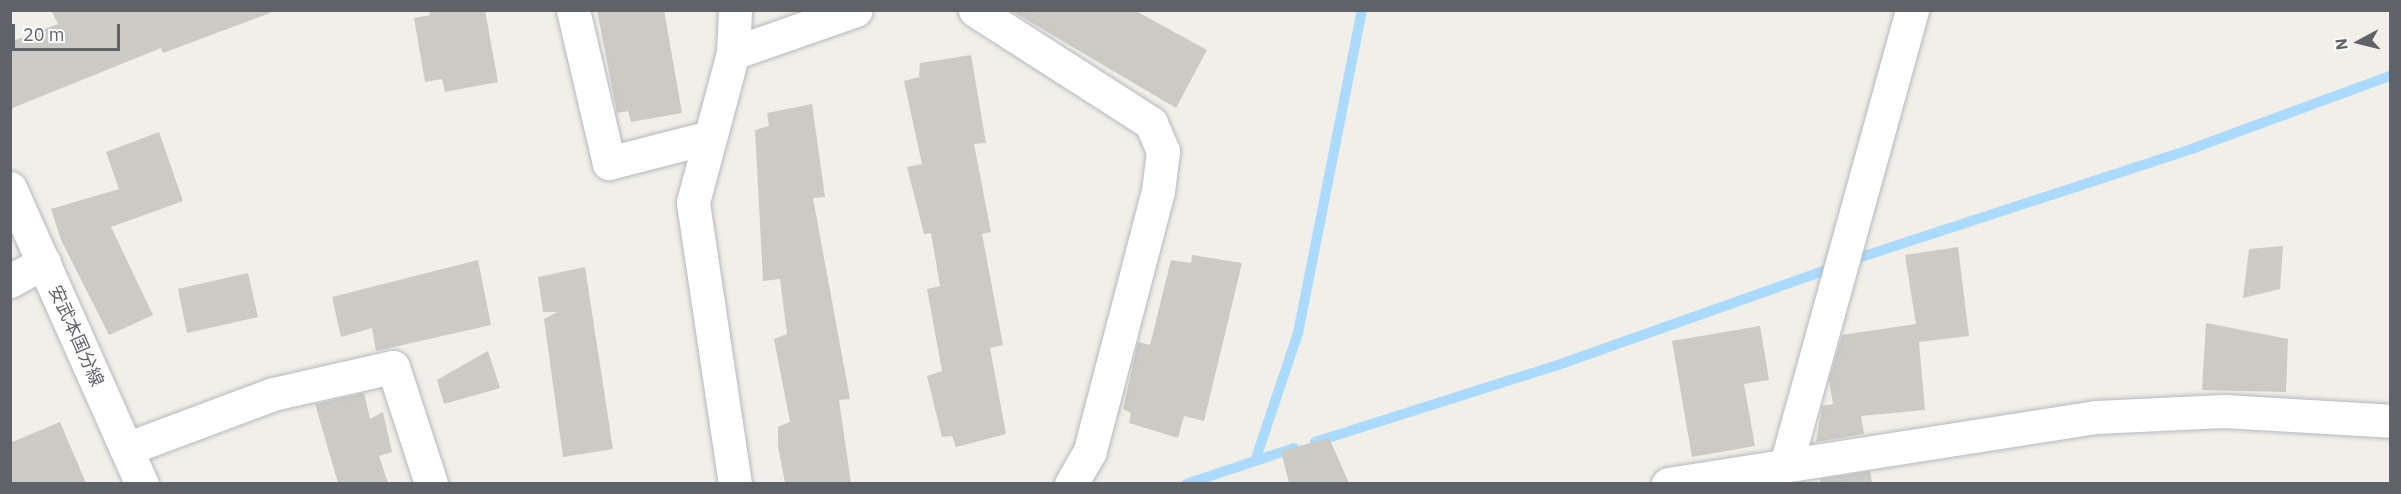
<!DOCTYPE html>
<meta charset="utf-8">
<style>
body{margin:0}
#map{position:relative;width:2401px;height:494px;overflow:hidden;background:#f1efe8;font-family:"IBM Plex Sans","Noto Sans JP",sans-serif}
div>[style]{position:absolute}
.stream>*{height:10px;margin:-5px;padding:0 5px;transform-origin:5px;border-radius:5px;background:#aadaff}
.building>*{inset:0;background:#cccac5}
.roads{filter:drop-shadow(0 0 2px #b5b8bc) drop-shadow(0 0 2px #b5b8bc)}
.minor>*{height:33px;margin:-16.5px;padding:0 16.5px;transform-origin:16.5px;border-radius:16.5px;background:#fff}
.secondary>*{height:33px;margin:-16.5px;padding:0 16.5px;transform-origin:16.5px;border-radius:16.5px;background:#fff}
span{translate:-50% -50%;white-space:nowrap;text-align:center;line-height:1.15;-webkit-text-stroke:4.5px #fff;paint-order:stroke}
.street-label{font-size:18px;color:#5f6368}
.frame{position:absolute;inset:0;border:12px solid #5f6368;pointer-events:none}
.north{position:absolute;left:2329px;top:12px;width:60px;height:60px;-webkit-text-stroke:4px #fff;paint-order:stroke;rotate:263deg;font-size:16px;font-weight:700;line-height:24px;text-align:center;color:#5f6368}
.north::after{content:'';display:block;margin:auto;width:21px;height:27px;background:#5f6368;clip-path:polygon(50% 0,100% 100%,50% 72%,0 100%)}
.scale{position:absolute;left:12px;top:24px;width:108px;height:27px;box-sizing:border-box;border:3px solid #5f6368;border-top:0;padding-left:8px;font-size:18px;line-height:21px;white-space:nowrap;color:#5f6368;-webkit-text-stroke:4px #fff;paint-order:stroke}
</style>
<div id="map">
<div class="stream">
<i style="left:1849px;top:261px;width:363px;rotate:-18.1deg"></i>
<i style="left:2194px;top:148px;width:209px;rotate:-20.2deg"></i>
<i style="left:1315px;top:442px;width:252px;rotate:-17.6deg"></i>
<i style="left:1555px;top:366px;width:296px;rotate:-19.5deg"></i>
<i style="left:1256px;top:458px;width:132px;rotate:-71.4deg"></i>
<i style="left:1298px;top:333px;width:329px;rotate:-78.8deg"></i>
<i style="left:1186px;top:484px;width:114px;rotate:-18.4deg"></i>
</div>
<div class="building">
<i style="clip-path:polygon(51px 10px,269px 10px,270px 13px,163px 53px,161px 48px,10px 109px,10px 42px,58px 24px)"></i>
<i style="clip-path:polygon(429px 10px,485px 10px,498px 82px,445px 92px,442px 79px,425px 82px,414px 18px,430px 15px)"></i>
<i style="clip-path:polygon(597px 10px,664px 10px,682px 113px,631px 122px,628px 111px,617px 113px)"></i>
<i style="clip-path:polygon(1010px 10px,1134px 10px,1207px 50px,1176px 108px)"></i>
<i style="clip-path:polygon(971px 55px,986px 143px,974px 144px,991px 232px,982px 234px,1003px 345px,990px 348px,1006px 434px,956px 447px,952px 436px,942px 437px,927px 376px,942px 371px,927px 289px,940px 286px,931px 233px,924px 234px,907px 167px,922px 164px,904px 81px,919px 77px,920px 63px)"></i>
<i style="clip-path:polygon(812px 104px,825px 197px,813px 198px,850px 399px,839px 400px,851px 483px,785px 483px,778px 446px,778px 427px,790px 422px,774px 339px,787px 334px,780px 279px,763px 281px,755px 130px,769px 126px,767px 113px)"></i>
<i style="clip-path:polygon(159px 132px,183px 201px,111px 227px,153px 315px,109px 335px,61px 240px,51px 209px,119px 189px,106px 152px)"></i>
<i style="clip-path:polygon(2283px 246px,2280px 289px,2243px 298px,2249px 249px)"></i>
<i style="clip-path:polygon(1958px 247px,1969px 336px,1919px 342px,1925px 410px,1861px 416px,1864px 434px,1816px 442px,1822px 406px,1833px 404px,1829px 380px,1842px 335px,1916px 324px,1905px 255px)"></i>
<i style="clip-path:polygon(1192px 255px,1242px 263px,1204px 421px,1184px 416px,1178px 438px,1129px 423px,1131px 413px,1123px 409px,1138px 342px,1150px 345px,1171px 260px,1191px 263px)"></i>
<i style="clip-path:polygon(478px 260px,491px 325px,376px 351px,372px 328px,341px 337px,332px 297px)"></i>
<i style="clip-path:polygon(585px 267px,613px 449px,563px 457px,544px 319px,557px 312px,543px 312px,538px 277px)"></i>
<i style="clip-path:polygon(248px 273px,258px 317px,187px 333px,178px 289px)"></i>
<i style="clip-path:polygon(2206px 323px,2288px 339px,2286px 392px,2202px 390px)"></i>
<i style="clip-path:polygon(1760px 326px,1769px 380px,1744px 384px,1755px 446px,1692px 457px,1672px 341px)"></i>
<i style="clip-path:polygon(488px 351px,500px 388px,444px 404px,437px 380px)"></i>
<i style="clip-path:polygon(364px 393px,370px 419px,383px 412px,392px 452px,379px 456px,388px 483px,338px 483px,315px 404px)"></i>
<i style="clip-path:polygon(60px 422px,86px 483px,10px 483px,10px 443px)"></i>
<i style="clip-path:polygon(1329px 438px,1349px 483px,1289px 483px,1281px 451px)"></i>
<i style="clip-path:polygon(1870px 471px,1872px 483px,1821px 483px,1820px 479px)"></i>
</div>
<div class="roads">
<div class="minor">
<i style="left:573px;top:10px;width:157px;rotate:76.8deg"></i>
<i style="left:609px;top:163px;width:104px;rotate:-14.4deg"></i>
<i style="left:975px;top:10px;width:209px;rotate:32.7deg"></i>
<i style="left:1151px;top:123px;width:30px;rotate:67deg"></i>
<i style="left:1163px;top:151px;width:40px;rotate:97.1deg"></i>
<i style="left:1158px;top:191px;width:269px;rotate:104.7deg"></i>
<i style="left:1090px;top:451px;width:38px;rotate:120deg"></i>
<i style="left:733px;top:53px;width:130px;rotate:-19.3deg"></i>
<i style="left:10px;top:281px;width:39px;rotate:-29deg"></i>
<i style="left:126px;top:449px;width:157px;rotate:-20.5deg"></i>
<i style="left:273px;top:394px;width:123px;rotate:-12.7deg"></i>
<i style="left:393px;top:367px;width:122px;rotate:71.9deg"></i>
<i style="left:1787px;top:461px;width:468px;rotate:-74.5deg"></i>
<i style="left:735px;top:484px;width:285px;rotate:-98.5deg"></i>
<i style="left:693px;top:202px;width:154px;rotate:-75deg"></i>
<i style="left:733px;top:53px;width:43px;rotate:-87.3deg"></i>
<i style="left:1668px;top:484px;width:433px;rotate:-8.9deg"></i>
<i style="left:2096px;top:417px;width:128px;rotate:-2.7deg"></i>
<i style="left:2224px;top:411px;width:166px;rotate:3.4deg"></i>
</div>
<div class="secondary">
<i style="left:10px;top:188px;width:324px;rotate:66deg"></i>
</div>
</div>
<div class="street-label">
<span style="left:76px;top:336px;rotate:66deg">安武本国分線</span>
</div>
<div class="frame"></div>
<div class="north">N</div>
<div class="scale">20 m</div>
</div>
